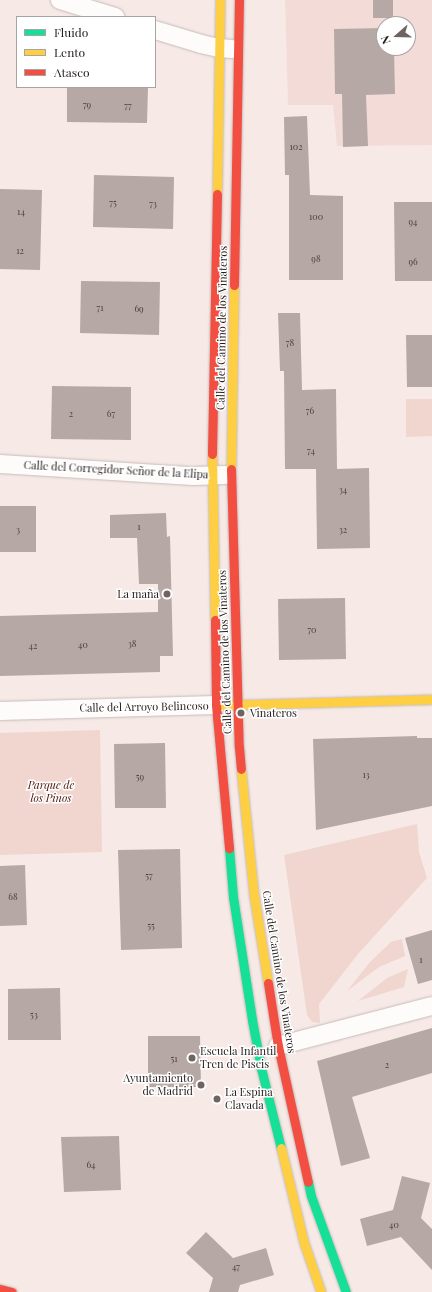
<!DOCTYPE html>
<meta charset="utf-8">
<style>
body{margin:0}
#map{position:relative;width:432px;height:1292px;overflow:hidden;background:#f6e9e6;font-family:"Playfair Display",serif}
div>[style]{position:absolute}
.built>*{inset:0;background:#f3dcd7}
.green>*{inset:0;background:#f1d6d0}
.building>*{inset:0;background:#b6a8a5}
.roads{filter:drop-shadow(0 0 1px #c6bcba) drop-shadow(0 0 1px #c6bcba)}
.street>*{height:18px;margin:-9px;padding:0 9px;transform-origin:9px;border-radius:9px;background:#fefcfb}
.fast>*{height:9px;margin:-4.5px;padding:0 4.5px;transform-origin:4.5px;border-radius:4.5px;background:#16e098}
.slow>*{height:9px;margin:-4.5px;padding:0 4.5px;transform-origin:4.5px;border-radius:4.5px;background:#ffcf43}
.jam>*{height:9px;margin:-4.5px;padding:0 4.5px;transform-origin:4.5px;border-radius:4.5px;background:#f24e42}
.dots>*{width:11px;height:11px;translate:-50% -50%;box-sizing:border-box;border:2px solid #fff;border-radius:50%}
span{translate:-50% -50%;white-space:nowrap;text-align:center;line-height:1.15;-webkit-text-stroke:3px #fff;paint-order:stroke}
.number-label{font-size:9px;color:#483f3d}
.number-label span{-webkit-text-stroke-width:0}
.street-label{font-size:11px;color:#241c1a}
.poi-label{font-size:11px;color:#241c1a}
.right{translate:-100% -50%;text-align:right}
.left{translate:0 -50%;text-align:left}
.park-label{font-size:11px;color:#4d150c;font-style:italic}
.legend{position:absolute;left:16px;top:16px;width:140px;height:72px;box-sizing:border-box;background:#fff;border:1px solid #a7a4a3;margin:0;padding:5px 7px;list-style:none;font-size:12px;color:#241c1a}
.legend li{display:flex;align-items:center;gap:8px;height:20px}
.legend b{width:20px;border:1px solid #a7a4a3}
.north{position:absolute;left:376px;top:16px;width:40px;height:40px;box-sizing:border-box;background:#fff;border:1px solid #a7a4a3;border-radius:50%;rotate:250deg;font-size:11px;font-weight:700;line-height:16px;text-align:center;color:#241c1a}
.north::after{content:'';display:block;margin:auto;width:14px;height:18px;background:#6e6461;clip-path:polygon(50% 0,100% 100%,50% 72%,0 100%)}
</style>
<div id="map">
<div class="built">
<i style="clip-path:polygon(evenodd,285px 0,432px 0,432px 145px,337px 146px,333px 105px,288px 105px,285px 0,384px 24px,408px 24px,408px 48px,384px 48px,384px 24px)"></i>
</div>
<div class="green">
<i style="clip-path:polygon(406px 399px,432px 399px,432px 436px,406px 437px)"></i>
<i style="clip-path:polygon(100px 730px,102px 852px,0 855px,0 733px)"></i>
<i style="clip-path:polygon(417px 824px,419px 852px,427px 878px,358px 954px,319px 1004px,320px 1023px,312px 1022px,307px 1015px,284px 855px)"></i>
<i style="clip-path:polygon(402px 939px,405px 956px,379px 967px,347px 991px,370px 962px,391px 942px)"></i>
<i style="clip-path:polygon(408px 969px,404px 987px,358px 1001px,387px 978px)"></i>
</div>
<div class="building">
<i style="clip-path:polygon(373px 0,393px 0,393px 18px,373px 18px)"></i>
<i style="clip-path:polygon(384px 28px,384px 48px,394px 48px,395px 94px,366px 95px,368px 146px,343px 147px,342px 94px,335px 94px,334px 29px)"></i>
<i style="clip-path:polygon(67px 87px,148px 87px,147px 123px,67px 122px)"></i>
<i style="clip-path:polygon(307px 116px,310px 195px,343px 196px,343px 280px,289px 280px,289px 175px,285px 175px,284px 117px)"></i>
<i style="clip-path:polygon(94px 175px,174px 177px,173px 229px,93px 227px)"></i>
<i style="clip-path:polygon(0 189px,42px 190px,40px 270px,0 269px)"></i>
<i style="clip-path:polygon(394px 202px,432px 202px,432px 281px,395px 281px)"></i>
<i style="clip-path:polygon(81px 281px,160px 282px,159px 335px,80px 333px)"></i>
<i style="clip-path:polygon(278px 313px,300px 313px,302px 390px,336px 389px,337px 469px,369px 468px,370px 548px,317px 549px,316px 469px,285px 469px,284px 371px,280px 371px)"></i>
<i style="clip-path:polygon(406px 335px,432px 335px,432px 387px,407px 387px)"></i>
<i style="clip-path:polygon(52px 386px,131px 387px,131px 440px,51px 439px)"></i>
<i style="clip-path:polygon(0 506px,36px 506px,36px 552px,0 552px)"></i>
<i style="clip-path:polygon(166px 513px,167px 537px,170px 536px,173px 656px,160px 656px,160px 672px,0 676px,0 616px,158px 612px,158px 584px,139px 584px,137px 538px,110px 538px,110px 515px)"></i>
<i style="clip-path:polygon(345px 598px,346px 659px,279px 660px,278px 599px)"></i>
<i style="clip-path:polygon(417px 736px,417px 738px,432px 738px,432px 806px,316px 830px,313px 739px)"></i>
<i style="clip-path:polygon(165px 743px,166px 808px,115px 808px,114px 744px)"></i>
<i style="clip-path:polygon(180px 849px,182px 948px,121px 950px,118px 850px)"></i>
<i style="clip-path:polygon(25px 865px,27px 925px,0 926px,0 866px)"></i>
<i style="clip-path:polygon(432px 930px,432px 980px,418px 984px,405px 938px)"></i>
<i style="clip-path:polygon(60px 988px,61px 1040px,8px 1040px,8px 989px)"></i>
<i style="clip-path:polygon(432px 1028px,432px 1073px,352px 1097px,370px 1158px,341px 1166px,317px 1061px)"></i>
<i style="clip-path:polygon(148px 1036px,200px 1036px,201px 1087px,148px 1087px)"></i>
<i style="clip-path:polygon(119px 1136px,121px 1190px,64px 1192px,61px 1137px)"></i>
<i style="clip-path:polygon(402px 1176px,430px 1183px,421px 1218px,432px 1229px,432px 1270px,401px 1237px,367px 1246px,360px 1219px,393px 1210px)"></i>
<i style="clip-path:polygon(206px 1232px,233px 1258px,266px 1248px,274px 1275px,240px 1285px,238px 1292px,209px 1292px,213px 1278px,186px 1253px)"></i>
</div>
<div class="roads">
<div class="street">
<i style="left:60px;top:0;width:58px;rotate:17.2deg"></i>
<i style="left:155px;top:30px;width:48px;rotate:16.9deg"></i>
<i style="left:201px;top:44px;width:18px;rotate:13deg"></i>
<i style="left:219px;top:48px;width:13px;rotate:4deg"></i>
<i style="left:0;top:464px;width:193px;rotate:3.6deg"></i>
<i style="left:193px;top:476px;width:32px;rotate:-2deg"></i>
<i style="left:0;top:711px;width:216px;rotate:-1.6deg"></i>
<i style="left:278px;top:1046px;width:159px;rotate:-14.6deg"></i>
</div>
<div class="fast">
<i style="left:229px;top:848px;width:49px;rotate:85.3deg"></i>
<i style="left:233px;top:897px;width:124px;rotate:81.2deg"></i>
<i style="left:252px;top:1020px;width:49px;rotate:79.4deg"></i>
<i style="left:261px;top:1068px;width:82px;rotate:76deg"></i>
<i style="left:308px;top:1182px;width:14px;rotate:78deg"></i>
<i style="left:311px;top:1196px;width:102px;rotate:70deg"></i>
</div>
<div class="slow">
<i style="left:217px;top:194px;width:194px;rotate:-89.1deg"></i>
<i style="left:212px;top:454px;width:166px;rotate:89deg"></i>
<i style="left:231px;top:469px;width:184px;rotate:-89.1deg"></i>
<i style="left:223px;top:705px;width:209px;rotate:-1.6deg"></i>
<i style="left:241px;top:769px;width:128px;rotate:84.2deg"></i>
<i style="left:254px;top:896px;width:88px;rotate:80.9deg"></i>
<i style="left:281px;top:1148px;width:98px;rotate:76.4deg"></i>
<i style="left:304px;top:1243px;width:52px;rotate:70.9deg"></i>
</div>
<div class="jam">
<i style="left:234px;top:285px;width:285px;rotate:-89deg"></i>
<i style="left:212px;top:454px;width:260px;rotate:-88.9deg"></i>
<i style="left:231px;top:469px;width:278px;rotate:88.4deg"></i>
<i style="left:239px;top:747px;width:22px;rotate:85deg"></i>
<i style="left:215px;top:620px;width:85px;rotate:89.3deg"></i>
<i style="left:216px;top:705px;width:144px;rotate:84.8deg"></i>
<i style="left:268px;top:983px;width:64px;rotate:81deg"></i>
<i style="left:278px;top:1046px;width:139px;rotate:77.6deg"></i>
<i style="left:0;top:1289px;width:12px;rotate:14deg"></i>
</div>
</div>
<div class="dots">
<i style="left:167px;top:594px;background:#6e6461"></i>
<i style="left:241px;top:713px;background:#6e6461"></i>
<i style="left:192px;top:1058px;background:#6e6461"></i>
<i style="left:201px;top:1085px;background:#6e6461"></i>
<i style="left:217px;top:1099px;background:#6e6461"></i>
</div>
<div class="number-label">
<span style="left:87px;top:104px">79</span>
<span style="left:128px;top:105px">77</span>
<span style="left:296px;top:146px">102</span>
<span style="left:113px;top:202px">75</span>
<span style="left:153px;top:203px">73</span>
<span style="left:21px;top:211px">14</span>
<span style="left:316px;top:216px">100</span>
<span style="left:413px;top:221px">94</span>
<span style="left:20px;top:250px">12</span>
<span style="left:316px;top:258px">98</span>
<span style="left:413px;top:261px">96</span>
<span style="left:100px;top:307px">71</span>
<span style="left:139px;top:308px">69</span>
<span style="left:290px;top:342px">78</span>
<span style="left:310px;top:410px">76</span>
<span style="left:71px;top:413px">2</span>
<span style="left:111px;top:413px">67</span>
<span style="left:311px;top:450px">74</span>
<span style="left:343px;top:489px">34</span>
<span style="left:139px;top:526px">1</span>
<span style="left:18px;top:529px">3</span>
<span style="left:343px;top:529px">32</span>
<span style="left:312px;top:629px">70</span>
<span style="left:132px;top:643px">38</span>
<span style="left:83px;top:644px">40</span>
<span style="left:33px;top:645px">42</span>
<span style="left:366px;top:774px">13</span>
<span style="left:140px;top:776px">59</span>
<span style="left:149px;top:875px">57</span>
<span style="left:13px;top:896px">68</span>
<span style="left:151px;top:925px">55</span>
<span style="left:421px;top:959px">1</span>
<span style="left:34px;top:1014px">53</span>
<span style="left:174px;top:1058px">51</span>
<span style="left:387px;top:1064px">2</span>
<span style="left:91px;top:1164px">64</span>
<span style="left:394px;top:1224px">40</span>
<span style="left:236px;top:1266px">47</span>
</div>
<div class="street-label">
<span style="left:222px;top:328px;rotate:-89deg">Calle del Camino de los Vinateros</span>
<span style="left:116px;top:470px;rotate:3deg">Calle del Corregidor Señor de la Elipa</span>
<span style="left:225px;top:652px;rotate:-92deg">Calle del Camino de los Vinateros</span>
<span style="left:144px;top:707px;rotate:-1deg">Calle del Arroyo Belincoso</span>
<span style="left:279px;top:972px;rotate:81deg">Calle del Camino de los Vinateros</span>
</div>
<div class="poi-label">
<span class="right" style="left:159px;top:594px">La maña</span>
<span class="left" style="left:250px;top:713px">Vinateros</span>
<span class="left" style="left:200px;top:1058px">Escuela Infantil<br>Tren de Piscis</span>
<span class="right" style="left:193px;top:1085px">Ayuntamiento<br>de Madrid</span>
<span class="left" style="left:225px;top:1099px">La Espina<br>Clavada</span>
</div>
<div class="park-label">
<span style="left:51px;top:792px">Parque de<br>los Pinos</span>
</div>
<ul class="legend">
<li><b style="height:5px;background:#16e098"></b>Fluido</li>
<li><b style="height:5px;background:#ffcf43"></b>Lento</li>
<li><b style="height:5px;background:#f24e42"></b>Atasco</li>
</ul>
<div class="north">N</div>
</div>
